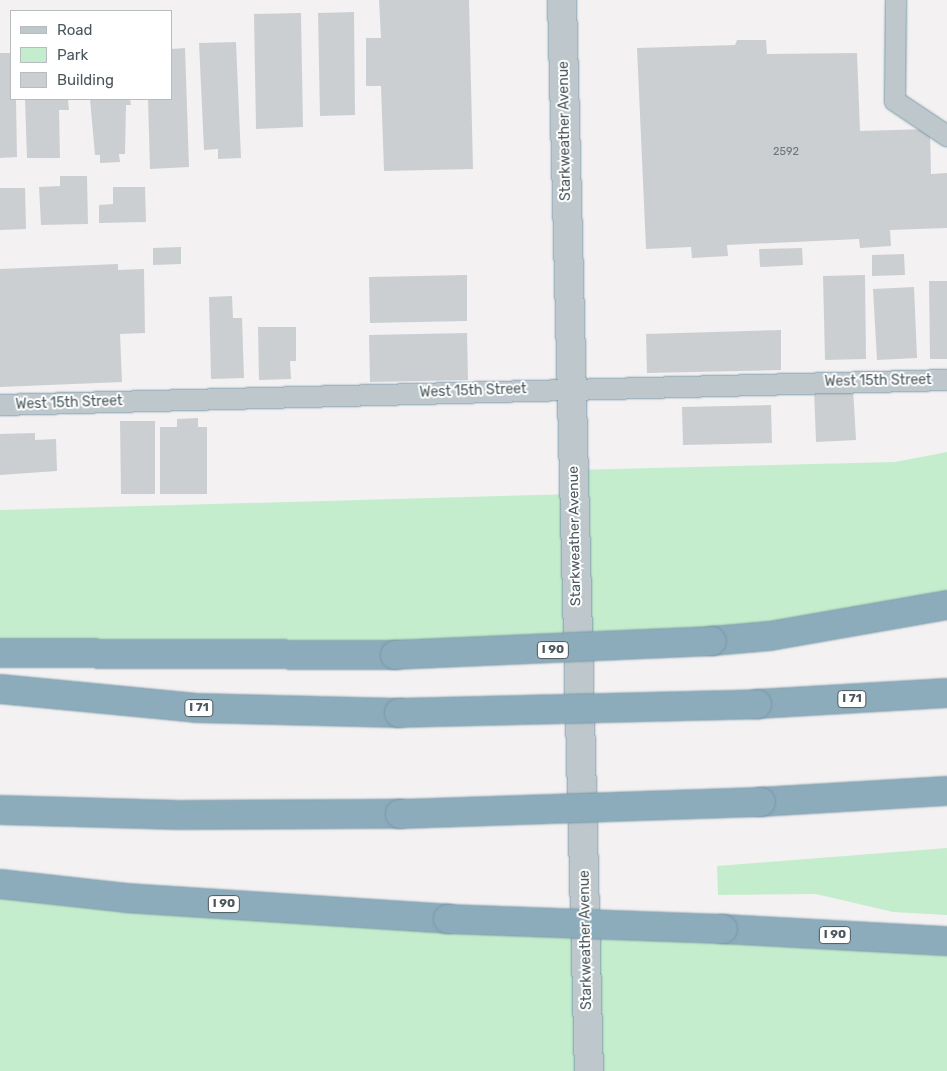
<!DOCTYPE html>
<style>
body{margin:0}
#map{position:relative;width:947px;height:1071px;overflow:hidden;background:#f3f1f2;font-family:Rubik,sans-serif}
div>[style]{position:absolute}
.green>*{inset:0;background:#c4edcd}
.building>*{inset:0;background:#cccfd2}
.roads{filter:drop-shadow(0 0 1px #7897a7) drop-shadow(0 0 1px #7897a7)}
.service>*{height:20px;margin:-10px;padding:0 10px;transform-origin:10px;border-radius:10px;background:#bec8cc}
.tertiary>*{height:28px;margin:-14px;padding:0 14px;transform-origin:14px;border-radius:14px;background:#bec8cc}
.motorway>*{height:28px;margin:-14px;padding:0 14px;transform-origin:14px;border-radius:14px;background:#8dacbb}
.bridges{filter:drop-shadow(0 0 1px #7897a7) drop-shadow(0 0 1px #7897a7)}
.motorway-bridge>*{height:28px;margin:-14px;padding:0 14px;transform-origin:14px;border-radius:14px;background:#8dacbb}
span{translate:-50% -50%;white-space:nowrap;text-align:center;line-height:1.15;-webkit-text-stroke:4px #fff;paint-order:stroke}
.number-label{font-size:11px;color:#6a767a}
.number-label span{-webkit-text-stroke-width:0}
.shield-label span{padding:1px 4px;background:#fff;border:1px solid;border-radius:4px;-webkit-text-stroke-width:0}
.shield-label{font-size:12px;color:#4a585d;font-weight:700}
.street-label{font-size:14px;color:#4a585d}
.legend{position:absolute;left:10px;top:10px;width:162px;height:90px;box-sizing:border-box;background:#fff;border:1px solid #b7bcbe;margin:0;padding:6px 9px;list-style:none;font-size:15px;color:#4a585d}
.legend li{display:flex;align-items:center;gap:10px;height:25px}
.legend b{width:25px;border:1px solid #b7bcbe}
</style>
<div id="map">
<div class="green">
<i style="clip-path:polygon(947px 452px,947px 605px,770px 636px,0 653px,0 510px,574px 494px,574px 470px,895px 462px)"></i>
<i style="clip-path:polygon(947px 848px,947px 915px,893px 912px,816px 894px,718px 895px,717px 866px)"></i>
<i style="clip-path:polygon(0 884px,947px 941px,947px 1071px,0 1071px)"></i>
</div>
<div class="building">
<i style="clip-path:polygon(379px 0,469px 0,473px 169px,384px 171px,381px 86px,366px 86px,366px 38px,381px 38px)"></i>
<i style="clip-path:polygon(354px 12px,355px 115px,320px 116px,318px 13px)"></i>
<i style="clip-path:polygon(301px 13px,303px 127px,256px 129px,254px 14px)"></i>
<i style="clip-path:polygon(737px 40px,766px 40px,767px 54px,857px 53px,860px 131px,930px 129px,931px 174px,947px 173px,947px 228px,890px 230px,891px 246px,860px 248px,859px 239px,727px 245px,728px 256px,692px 258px,691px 247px,646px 249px,637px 48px,735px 45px)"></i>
<i style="clip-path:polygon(236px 42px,241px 158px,218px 159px,218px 149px,204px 150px,199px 43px)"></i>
<i style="clip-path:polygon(185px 48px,189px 167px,150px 169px,148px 99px,171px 99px,171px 49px)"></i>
<i style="clip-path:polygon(0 53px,11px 53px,11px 99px,16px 99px,17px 157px,0 158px)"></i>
<i style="clip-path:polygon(25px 99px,68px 99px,69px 110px,59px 110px,60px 158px,27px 158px)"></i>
<i style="clip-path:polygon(90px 99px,130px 99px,131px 105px,126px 105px,125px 154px,119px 154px,120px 162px,100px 163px,100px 155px,95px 155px)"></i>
<i style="clip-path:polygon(60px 176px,87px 176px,88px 224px,41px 225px,39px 187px,60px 186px)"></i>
<i style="clip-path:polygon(113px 187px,145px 187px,146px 222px,99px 223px,99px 205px,113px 204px)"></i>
<i style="clip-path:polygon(0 188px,25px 188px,26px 229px,0 230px)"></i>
<i style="clip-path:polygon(181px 247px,181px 264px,153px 265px,153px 248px)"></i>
<i style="clip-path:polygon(802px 248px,803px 265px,760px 267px,759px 249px)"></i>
<i style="clip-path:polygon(904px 254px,905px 275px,872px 276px,872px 255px)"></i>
<i style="clip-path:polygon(118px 264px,118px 270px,144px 269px,145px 333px,120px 334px,122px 382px,0 387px,0 269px)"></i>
<i style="clip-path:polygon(467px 275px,467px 321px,370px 323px,369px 277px)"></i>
<i style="clip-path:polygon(865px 275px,866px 359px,825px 360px,823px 276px)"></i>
<i style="clip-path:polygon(929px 281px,947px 281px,947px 359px,930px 359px)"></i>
<i style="clip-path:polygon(914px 287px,917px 358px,877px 360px,873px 289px)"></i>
<i style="clip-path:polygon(232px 296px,233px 318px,242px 318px,244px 378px,211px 379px,209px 297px)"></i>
<i style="clip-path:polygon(258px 327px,296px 327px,296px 361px,290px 361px,291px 379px,259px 380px)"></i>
<i style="clip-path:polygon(781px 330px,781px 370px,647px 373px,646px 334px)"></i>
<i style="clip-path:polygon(467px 333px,468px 380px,370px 382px,369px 335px)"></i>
<i style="clip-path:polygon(853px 388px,856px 440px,816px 442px,814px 390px)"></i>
<i style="clip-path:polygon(771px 405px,772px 443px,683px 445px,682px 407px)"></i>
<i style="clip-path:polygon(198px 418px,198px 427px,207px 427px,207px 494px,160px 494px,160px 427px,177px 427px,177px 419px)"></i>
<i style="clip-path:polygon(120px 421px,155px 421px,155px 494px,121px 494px)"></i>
<i style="clip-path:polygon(35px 433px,35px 440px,56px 439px,57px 471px,0 475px,0 434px)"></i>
</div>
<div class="roads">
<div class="service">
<i style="left:896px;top:0;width:101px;rotate:90.6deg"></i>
<i style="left:895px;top:101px;width:63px;rotate:33.9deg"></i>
<i style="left:0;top:405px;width:947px;rotate:-1.51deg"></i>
</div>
<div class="tertiary">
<i style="left:562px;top:0;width:1071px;rotate:88.56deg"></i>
</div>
<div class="motorway">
<i style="left:712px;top:641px;width:58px;rotate:-4.9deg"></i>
<i style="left:770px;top:636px;width:180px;rotate:-9.9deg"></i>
<i style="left:0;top:653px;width:395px;rotate:0.3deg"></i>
<i style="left:0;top:689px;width:197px;rotate:5.5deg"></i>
<i style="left:196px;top:708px;width:203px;rotate:1.4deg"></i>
<i style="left:757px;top:704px;width:190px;rotate:-3.3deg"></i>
<i style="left:761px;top:802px;width:186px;rotate:-3.4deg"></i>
<i style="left:0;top:810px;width:179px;rotate:1.6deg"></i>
<i style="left:179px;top:815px;width:221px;rotate:-0.3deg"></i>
<i style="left:0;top:884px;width:127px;rotate:6.3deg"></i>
<i style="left:126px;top:898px;width:323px;rotate:3.7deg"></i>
<i style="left:723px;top:929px;width:224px;rotate:3.1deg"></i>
</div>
</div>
<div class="bridges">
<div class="motorway-bridge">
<i style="left:395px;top:655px;width:317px;rotate:-2.5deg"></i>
<i style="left:399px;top:713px;width:358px;rotate:-1.4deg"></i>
<i style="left:400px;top:814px;width:361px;rotate:-1.9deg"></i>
<i style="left:448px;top:919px;width:275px;rotate:2.1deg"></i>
</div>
</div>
<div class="number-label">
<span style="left:786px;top:152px">2592</span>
</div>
<div class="shield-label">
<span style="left:553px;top:650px">I 90</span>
<span style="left:852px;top:699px">I 71</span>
<span style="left:199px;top:708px">I 71</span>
<span style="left:224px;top:904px">I 90</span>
<span style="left:835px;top:935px">I 90</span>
</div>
<div class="street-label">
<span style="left:565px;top:131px;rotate:-91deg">Starkweather Avenue</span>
<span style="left:878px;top:381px;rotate:-1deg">West 15th Street</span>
<span style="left:473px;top:391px;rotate:-2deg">West 15th Street</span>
<span style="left:69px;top:403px;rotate:-2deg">West 15th Street</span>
<span style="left:575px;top:536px;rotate:-91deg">Starkweather Avenue</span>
<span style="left:586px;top:940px;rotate:-91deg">Starkweather Avenue</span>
</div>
<ul class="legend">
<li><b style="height:6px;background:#bec8cc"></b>Road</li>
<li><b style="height:14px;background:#c4edcd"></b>Park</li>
<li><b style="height:14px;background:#cccfd2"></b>Building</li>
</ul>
</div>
